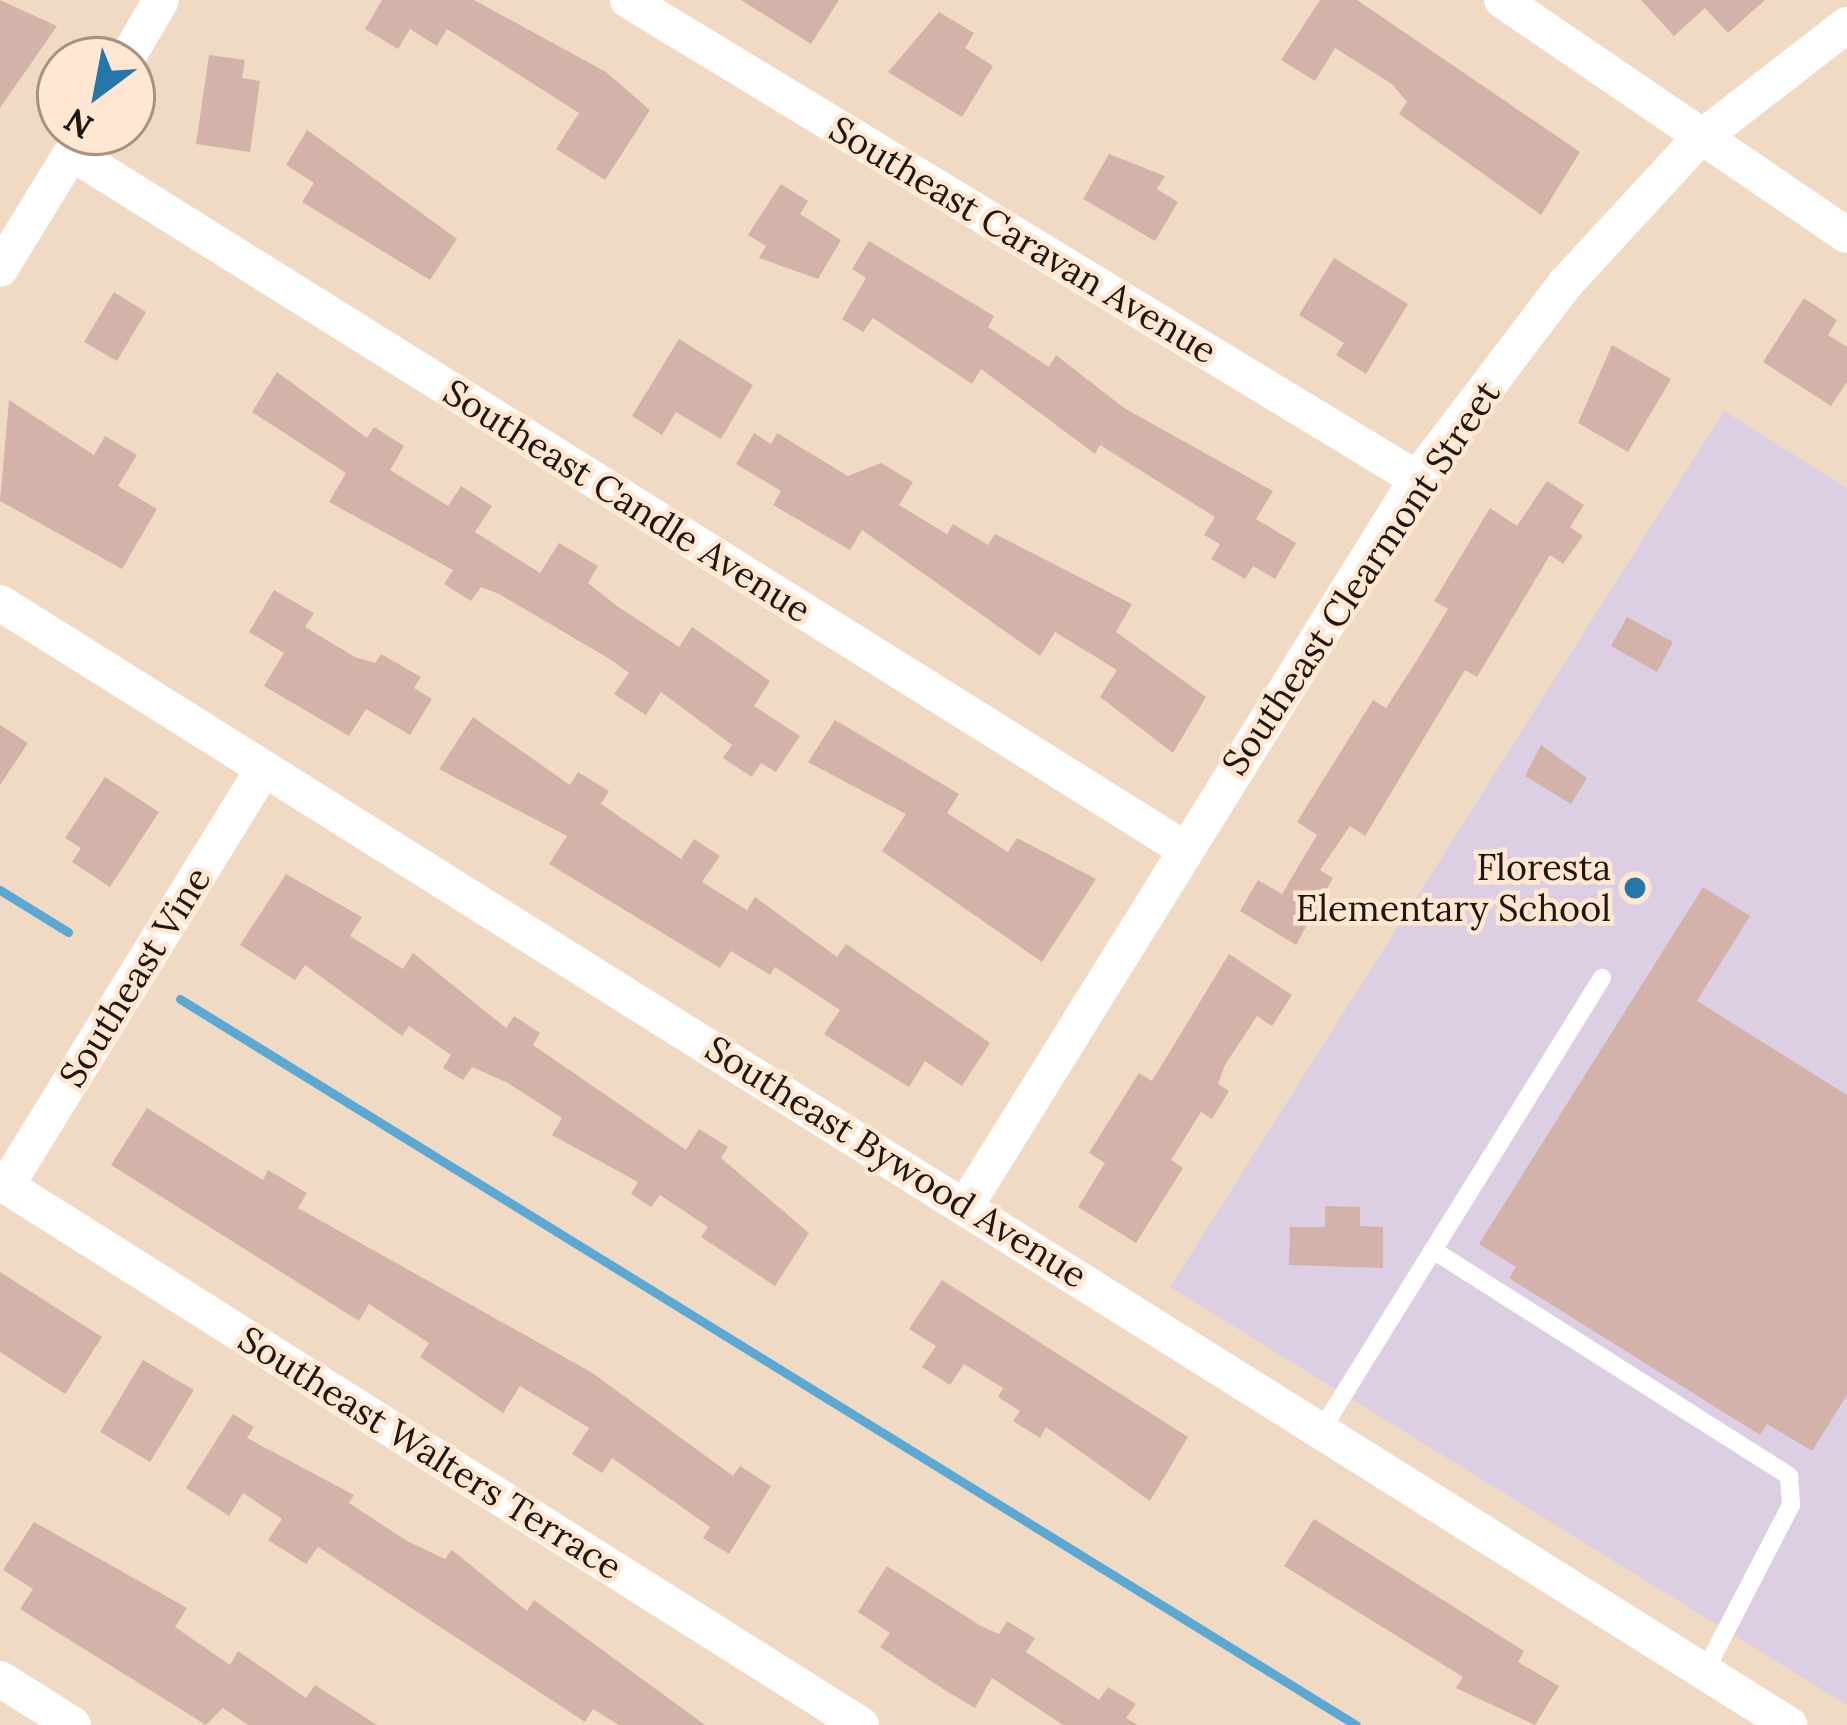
<!DOCTYPE html>
<style>
body{margin:0}
#map{position:relative;width:1847px;height:1725px;overflow:hidden;background:#f1dac4;font-family:Lora,serif}
div>[style]{position:absolute}
.education>*{inset:0;background:#dccfe3}
.stream>*{height:9px;margin:-4.5px;padding:0 4.5px;transform-origin:4.5px;border-radius:4.5px;background:#5ba8d5}
.building>*{inset:0;background:#d3b3a9}
.service>*{height:18px;margin:-9px;padding:0 9px;transform-origin:9px;border-radius:9px;background:#fff}
.minor>*{height:36px;margin:-18px;padding:0 18px;transform-origin:18px;border-radius:18px;background:#fff}
.dots>*{width:33px;height:33px;translate:-50% -50%;box-sizing:border-box;border:6px solid #ffe7d1;border-radius:50%}
span{translate:-50% -50%;white-space:nowrap;text-align:center;line-height:1.15;-webkit-text-stroke:9px #ffe7d1;paint-order:stroke}
.street-label{font-size:36px;color:#1f170f}
.poi-label{font-size:36px;color:#1f170f}
.right{translate:-100% -50%;text-align:right}
.north{position:absolute;left:36px;top:36px;width:120px;height:120px;box-sizing:border-box;background:#ffe7d1;border:3px solid #a59483;border-radius:50%;rotate:212deg;font-size:33px;font-weight:700;line-height:48px;text-align:center;color:#1f170f}
.north::after{content:'';display:block;margin:auto;width:42px;height:54px;background:#2677a9;clip-path:polygon(50% 0,100% 100%,50% 72%,0 100%)}
</style>
<div id="map">
<div class="education">
<i style="clip-path:polygon(1724px 411px,1847px 488px,1847px 1705px,1170px 1287px)"></i>
</div>
<div class="stream">
<i style="left:0;top:890px;width:80px;rotate:31.7deg"></i>
<i style="left:180px;top:999px;width:1382px;rotate:31.69deg"></i>
</div>
<div class="building">
<i style="clip-path:polygon(0 0,57px 26px,0 108px)"></i>
<i style="clip-path:polygon(382px 0,474px 0,606px 72px,650px 110px,605px 180px,556px 149px,579px 113px,447px 29px,437px 46px,410px 29px,398px 49px,365px 29px)"></i>
<i style="clip-path:polygon(741px 0,839px 0,811px 44px)"></i>
<i style="clip-path:polygon(1320px 0,1357px 0,1580px 152px,1541px 215px,1399px 114px,1407px 102px,1392px 84px,1335px 48px,1315px 81px,1281px 60px)"></i>
<i style="clip-path:polygon(1641px 0,1765px 0,1728px 33px,1705px 8px,1674px 36px)"></i>
<i style="clip-path:polygon(939px 12px,974px 33px,965px 48px,993px 66px,962px 117px,888px 72px)"></i>
<i style="clip-path:polygon(209px 55px,245px 60px,242px 78px,260px 81px,250px 152px,196px 144px)"></i>
<i style="clip-path:polygon(307px 130px,457px 239px,430px 280px,302px 202px,314px 183px,286px 165px)"></i>
<i style="clip-path:polygon(1109px 154px,1165px 176px,1157px 189px,1178px 202px,1155px 241px,1083px 199px)"></i>
<i style="clip-path:polygon(781px 184px,808px 201px,800px 214px,841px 240px,818px 279px,759px 258px,766px 246px,748px 235px)"></i>
<i style="clip-path:polygon(869px 241px,994px 316px,988px 327px,1049px 367px,1056px 355px,1124px 408px,1273px 491px,1256px 519px,1296px 543px,1275px 579px,1253px 566px,1245px 579px,1211px 559px,1220px 544px,1204px 535px,1215px 517px,1100px 445px,1095px 454px,981px 369px,972px 384px,873px 318px,863px 332px,842px 319px,866px 278px,852px 269px)"></i>
<i style="clip-path:polygon(1334px 258px,1408px 304px,1366px 374px,1336px 355px,1344px 343px,1299px 315px)"></i>
<i style="clip-path:polygon(114px 292px,146px 312px,117px 361px,84px 342px)"></i>
<i style="clip-path:polygon(1804px 298px,1837px 320px,1828px 335px,1847px 347px,1847px 382px,1831px 406px,1763px 362px)"></i>
<i style="clip-path:polygon(679px 339px,753px 385px,721px 439px,676px 412px,662px 435px,632px 416px)"></i>
<i style="clip-path:polygon(1612px 345px,1671px 379px,1628px 452px,1578px 423px)"></i>
<i style="clip-path:polygon(277px 372px,367px 438px,374px 427px,404px 446px,390px 470px,448px 506px,461px 486px,492px 506px,475px 532px,540px 573px,559px 543px,598px 566px,588px 583px,617px 606px,679px 647px,692px 627px,770px 681px,754px 706px,800px 736px,776px 772px,761px 763px,752px 777px,723px 758px,732px 745px,661px 692px,646px 715px,614px 694px,629px 673px,613px 661px,499px 594px,481px 587px,471px 601px,444px 584px,453px 570px,329px 502px,346px 473px,252px 412px)"></i>
<i style="clip-path:polygon(9px 400px,94px 455px,105px 436px,137px 455px,118px 486px,157px 509px,122px 569px,0 501px)"></i>
<i style="clip-path:polygon(754px 433px,771px 444px,777px 433px,848px 476px,881px 463px,913px 482px,899px 505px,947px 534px,953px 524px,988px 545px,995px 534px,1132px 604px,1116px 632px,1206px 697px,1173px 753px,1100px 697px,1117px 670px,1055px 632px,1040px 656px,862px 530px,850px 550px,773px 505px,781px 491px,736px 464px)"></i>
<i style="clip-path:polygon(1547px 481px,1584px 505px,1570px 527px,1583px 536px,1563px 564px,1550px 555px,1477px 677px,1465px 670px,1365px 836px,1350px 826px,1320px 870px,1333px 878px,1296px 945px,1240px 911px,1258px 880px,1282px 894px,1317px 835px,1297px 822px,1373px 700px,1386px 708px,1417px 660px,1448px 609px,1434px 601px,1490px 508px,1517px 526px)"></i>
<i style="clip-path:polygon(274px 590px,314px 613px,305px 627px,355px 657px,375px 663px,381px 654px,421px 677px,414px 688px,432px 699px,410px 735px,366px 709px,349px 736px,264px 686px,284px 653px,249px 632px)"></i>
<i style="clip-path:polygon(1627px 617px,1673px 642px,1657px 672px,1611px 646px)"></i>
<i style="clip-path:polygon(473px 717px,570px 785px,578px 772px,609px 791px,601px 804px,681px 859px,694px 839px,720px 856px,702px 882px,747px 910px,755px 897px,837px 957px,846px 944px,990px 1043px,962px 1086px,925px 1061px,909px 1087px,824px 1034px,840px 1010px,775px 967px,770px 975px,731px 951px,720px 968px,549px 864px,567px 836px,439px 769px)"></i>
<i style="clip-path:polygon(835px 720px,959px 794px,947px 813px,1008px 852px,1017px 838px,1096px 879px,1042px 962px,882px 851px,906px 814px,808px 762px)"></i>
<i style="clip-path:polygon(0 725px,28px 743px,0 785px)"></i>
<i style="clip-path:polygon(1541px 745px,1587px 778px,1571px 804px,1525px 776px)"></i>
<i style="clip-path:polygon(105px 777px,159px 812px,110px 887px,72px 862px,81px 848px,65px 838px)"></i>
<i style="clip-path:polygon(286px 874px,362px 917px,350px 936px,403px 969px,413px 953px,506px 1028px,514px 1016px,540px 1033px,533px 1045px,686px 1150px,699px 1129px,728px 1147px,721px 1158px,809px 1233px,775px 1286px,701px 1237px,708px 1227px,660px 1195px,651px 1207px,631px 1194px,638px 1182px,552px 1135px,562px 1118px,508px 1083px,472px 1067px,463px 1080px,443px 1068px,451px 1055px,409px 1026px,402px 1036px,305px 965px,295px 980px,240px 945px)"></i>
<i style="clip-path:polygon(1703px 887px,1750px 916px,1697px 1001px,1847px 1095px,1847px 1395px,1812px 1451px,1767px 1424px,1760px 1435px,1509px 1278px,1516px 1267px,1479px 1244px)"></i>
<i style="clip-path:polygon(1229px 954px,1292px 995px,1272px 1026px,1257px 1016px,1225px 1065px,1218px 1084px,1229px 1091px,1212px 1119px,1201px 1112px,1171px 1160px,1183px 1168px,1136px 1243px,1078px 1207px,1105px 1163px,1089px 1153px,1139px 1073px,1152px 1081px)"></i>
<i style="clip-path:polygon(147px 1108px,263px 1180px,268px 1170px,307px 1193px,298px 1208px,591px 1372px,733px 1476px,740px 1466px,771px 1486px,729px 1554px,703px 1538px,710px 1527px,612px 1458px,602px 1473px,572px 1454px,589px 1428px,520px 1386px,503px 1413px,420px 1357px,429px 1343px,369px 1304px,359px 1321px,111px 1165px)"></i>
<i style="clip-path:polygon(1325px 1206px,1360px 1207px,1360px 1226px,1383px 1227px,1383px 1268px,1289px 1265px,1290px 1227px,1325px 1227px)"></i>
<i style="clip-path:polygon(0 1272px,102px 1337px,65px 1394px,0 1352px)"></i>
<i style="clip-path:polygon(942px 1280px,1188px 1437px,1150px 1501px,1046px 1427px,1040px 1438px,1013px 1421px,1020px 1411px,998px 1397px,1003px 1388px,964px 1364px,950px 1385px,922px 1367px,936px 1346px,909px 1329px)"></i>
<i style="clip-path:polygon(143px 1360px,194px 1390px,150px 1462px,100px 1432px)"></i>
<i style="clip-path:polygon(233px 1414px,254px 1427px,247px 1438px,354px 1495px,349px 1503px,407px 1541px,445px 1559px,452px 1550px,527px 1611px,534px 1600px,705px 1725px,619px 1725px,593px 1709px,585px 1722px,318px 1547px,306px 1564px,268px 1540px,282px 1519px,243px 1493px,229px 1516px,186px 1488px)"></i>
<i style="clip-path:polygon(1314px 1519px,1524px 1651px,1518px 1662px,1559px 1686px,1535px 1725px,1456px 1688px,1463px 1677px,1284px 1566px)"></i>
<i style="clip-path:polygon(34px 1522px,187px 1608px,175px 1627px,230px 1665px,238px 1651px,306px 1698px,315px 1685px,377px 1725px,248px 1725px,223px 1708px,206px 1725px,20px 1609px,33px 1589px,3px 1570px)"></i>
<i style="clip-path:polygon(887px 1566px,981px 1626px,999px 1634px,1007px 1621px,1035px 1638px,1026px 1652px,1099px 1700px,1108px 1687px,1136px 1704px,1126px 1718px,1138px 1725px,1063px 1725px,992px 1678px,975px 1708px,943px 1689px,880px 1647px,890px 1633px,858px 1612px)"></i>
</div>
<div class="service">
<i style="left:1433px;top:1250px;width:422px;rotate:32.4deg"></i>
<i style="left:1789px;top:1476px;width:29px;rotate:86deg"></i>
<i style="left:1791px;top:1505px;width:185px;rotate:117.4deg"></i>
<i style="left:1322px;top:1429px;width:531px;rotate:-58.17deg"></i>
</div>
<div class="minor">
<i style="left:628px;top:0;width:923px;rotate:31.26deg"></i>
<i style="left:1502px;top:0;width:417px;rotate:34.3deg"></i>
<i style="left:126px;top:60px;width:69px;rotate:-59.7deg"></i>
<i style="left:72px;top:153px;width:1310px;rotate:32.03deg"></i>
<i style="left:0;top:269px;width:158px;rotate:-58.4deg"></i>
<i style="left:0;top:603px;width:2112px;rotate:32.09deg"></i>
<i style="left:0;top:1182px;width:1018px;rotate:32.24deg"></i>
<i style="left:6px;top:1186px;width:491px;rotate:-58.3deg"></i>
<i style="left:966px;top:1205px;width:855px;rotate:-58.15deg"></i>
<i style="left:1417px;top:479px;width:245px;rotate:-52.8deg"></i>
<i style="left:1565px;top:284px;width:193px;rotate:-47.3deg"></i>
<i style="left:1696px;top:142px;width:191px;rotate:-37.8deg"></i>
<i style="left:0;top:1679px;width:86px;rotate:32.2deg"></i>
</div>
<div class="dots">
<i style="left:1635px;top:888px;background:#2677a9"></i>
</div>
<div class="street-label">
<span style="left:1023px;top:240px;rotate:31deg">Southeast Caravan Avenue</span>
<span style="left:627px;top:501px;rotate:32deg">Southeast Candle Avenue</span>
<span style="left:1361px;top:578px;rotate:-56deg">Southeast Clearmont Street</span>
<span style="left:135px;top:977px;rotate:-58deg">Southeast Vine</span>
<span style="left:896px;top:1162px;rotate:32deg">Southeast Bywood Avenue</span>
<span style="left:430px;top:1453px;rotate:32deg">Southeast Walters Terrace</span>
</div>
<div class="poi-label">
<span class="right" style="left:1611px;top:888px">Floresta<br>Elementary School</span>
</div>
<div class="north">N</div>
</div>
